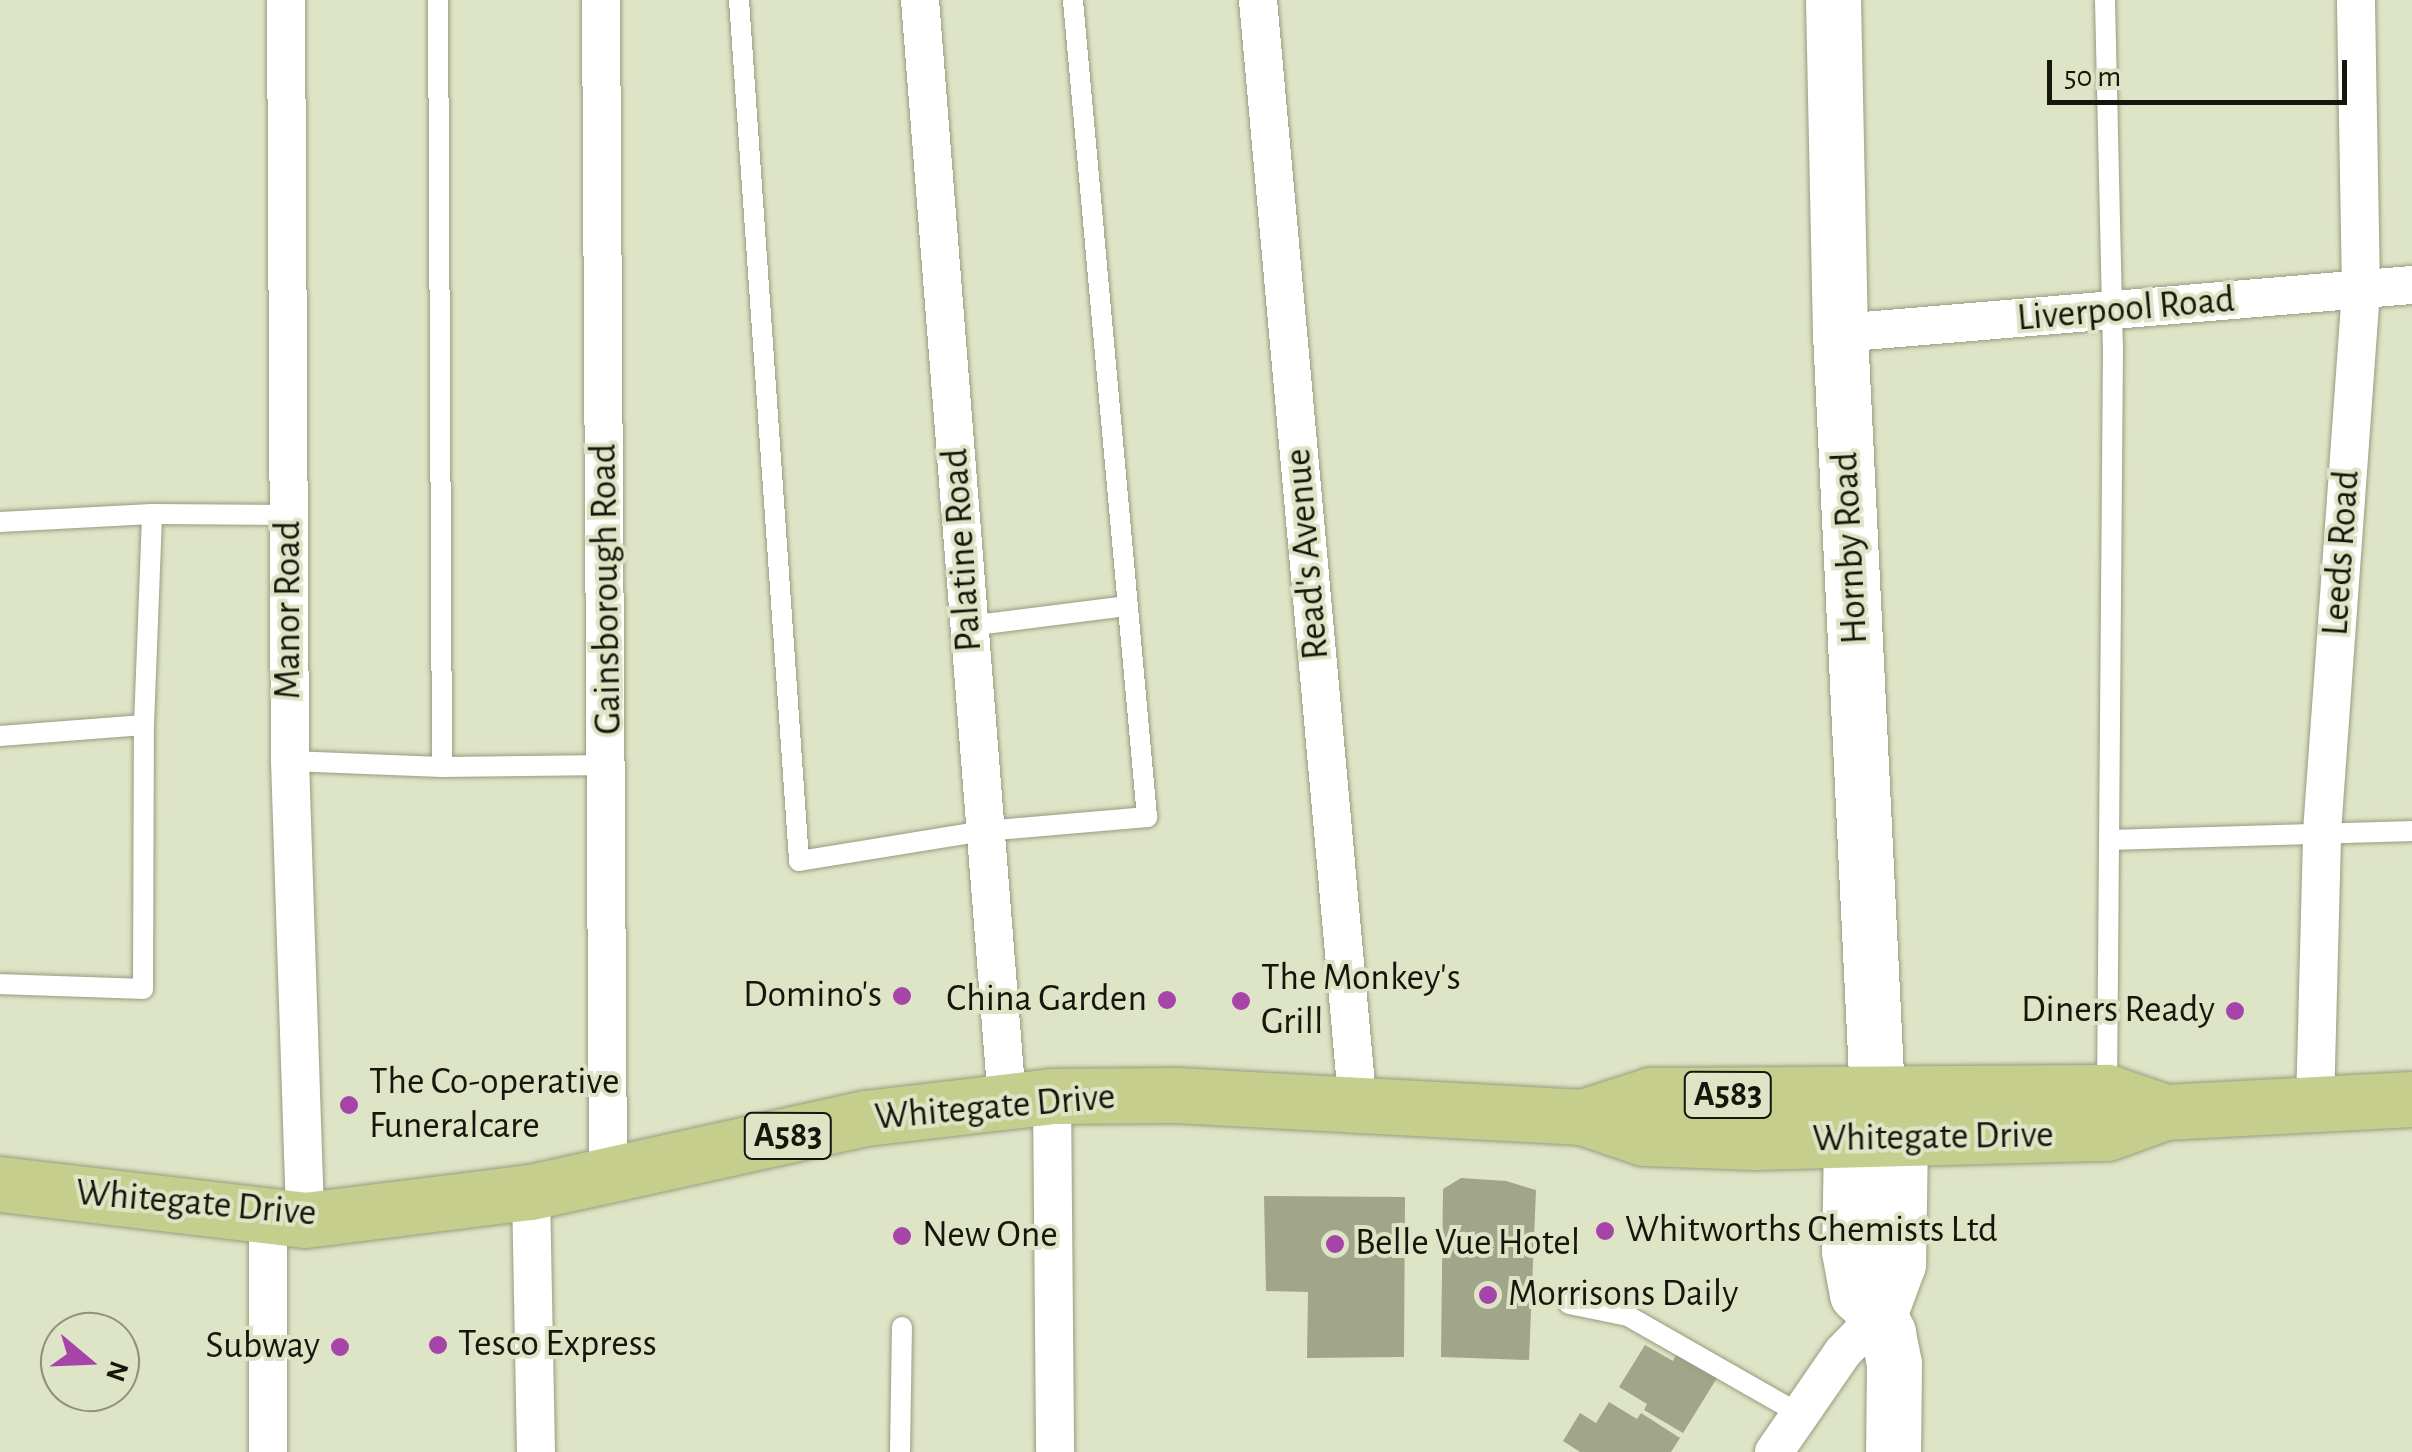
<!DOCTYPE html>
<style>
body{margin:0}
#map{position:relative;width:2412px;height:1452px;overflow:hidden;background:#dee4c6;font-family:"Alegreya Sans",sans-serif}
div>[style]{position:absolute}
.building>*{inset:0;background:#a1a68a}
.roads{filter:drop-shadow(0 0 2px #969c7f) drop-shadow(0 0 2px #969c7f)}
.lane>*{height:20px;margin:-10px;padding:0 10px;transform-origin:10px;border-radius:10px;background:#fff}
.street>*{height:38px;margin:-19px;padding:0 19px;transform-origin:19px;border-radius:19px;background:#fff}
.secondary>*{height:55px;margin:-27.5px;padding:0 27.5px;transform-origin:27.5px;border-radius:27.5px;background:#fff}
.primary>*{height:55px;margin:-27.5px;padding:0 27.5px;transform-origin:27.5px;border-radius:27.5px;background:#c5ce8c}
.dots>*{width:28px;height:28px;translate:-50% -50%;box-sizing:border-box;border:5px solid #dee4c6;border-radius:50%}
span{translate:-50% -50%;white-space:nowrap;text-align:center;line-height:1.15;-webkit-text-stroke:8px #dee4c6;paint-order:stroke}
.shield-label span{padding:2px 8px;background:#dee4c6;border:2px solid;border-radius:8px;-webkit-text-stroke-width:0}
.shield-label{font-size:35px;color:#15170c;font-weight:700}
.street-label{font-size:38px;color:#15170c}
.poi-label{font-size:38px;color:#15170c}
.left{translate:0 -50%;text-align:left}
.right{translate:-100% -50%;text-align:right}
.north{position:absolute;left:40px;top:1312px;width:100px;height:100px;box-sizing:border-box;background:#dee4c6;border:2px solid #8e927c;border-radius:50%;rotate:109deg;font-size:28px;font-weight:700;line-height:40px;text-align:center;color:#15170c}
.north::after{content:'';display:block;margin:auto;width:35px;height:45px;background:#a744aa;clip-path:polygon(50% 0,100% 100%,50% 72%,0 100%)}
.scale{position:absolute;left:2047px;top:60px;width:300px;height:45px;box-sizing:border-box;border:5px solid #15170c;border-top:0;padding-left:12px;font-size:30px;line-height:35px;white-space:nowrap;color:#15170c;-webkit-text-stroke:8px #dee4c6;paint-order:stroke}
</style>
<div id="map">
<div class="building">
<i style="clip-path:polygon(1461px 1178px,1506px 1181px,1536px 1190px,1529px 1360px,1441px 1357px,1443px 1189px)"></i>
<i style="clip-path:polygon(1264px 1196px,1405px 1197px,1404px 1357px,1307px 1358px,1308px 1292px,1266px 1291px)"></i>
<i style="clip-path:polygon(1645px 1345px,1673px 1361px,1677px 1353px,1717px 1378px,1683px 1433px,1644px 1410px,1647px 1404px,1619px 1387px)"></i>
<i style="clip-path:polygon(1609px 1402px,1637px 1419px,1641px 1413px,1680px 1438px,1671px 1452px,1580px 1452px,1563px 1441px,1580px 1413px,1596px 1423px)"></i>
</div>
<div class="roads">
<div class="lane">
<i style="left:438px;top:0;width:767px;rotate:89.7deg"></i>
<i style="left:739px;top:0;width:863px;rotate:86.01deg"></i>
<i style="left:799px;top:861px;width:188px;rotate:-9.2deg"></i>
<i style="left:985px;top:831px;width:163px;rotate:-4.9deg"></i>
<i style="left:1147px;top:817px;width:820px;rotate:-95.18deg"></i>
<i style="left:2105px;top:0;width:347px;rotate:88.7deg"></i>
<i style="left:2113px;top:347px;width:741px;rotate:90.46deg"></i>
<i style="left:0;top:522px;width:152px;rotate:-3deg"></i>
<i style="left:152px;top:514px;width:137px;rotate:0.4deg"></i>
<i style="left:969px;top:626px;width:160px;rotate:-7.2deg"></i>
<i style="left:0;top:736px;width:144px;rotate:-4.4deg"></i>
<i style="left:290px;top:761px;width:152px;rotate:2.3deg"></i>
<i style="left:442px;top:767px;width:166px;rotate:-0.7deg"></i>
<i style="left:2110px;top:840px;width:302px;rotate:-1.7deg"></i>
<i style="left:0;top:984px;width:143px;rotate:2deg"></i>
<i style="left:143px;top:989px;width:264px;rotate:-89.8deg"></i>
<i style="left:144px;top:725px;width:211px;rotate:-87.8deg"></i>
<i style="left:1569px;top:1304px;width:60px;rotate:11.5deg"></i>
<i style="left:1628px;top:1316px;width:196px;rotate:29.7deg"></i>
<i style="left:900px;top:1452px;width:125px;rotate:-89.1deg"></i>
</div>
<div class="street">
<i style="left:286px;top:0;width:761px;rotate:89.7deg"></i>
<i style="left:290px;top:761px;width:459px;rotate:88.1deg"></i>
<i style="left:601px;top:0;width:1177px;rotate:89.66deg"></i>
<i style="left:920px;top:0;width:1103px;rotate:85.48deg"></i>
<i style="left:1258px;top:0;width:1113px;rotate:84.84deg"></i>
<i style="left:1840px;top:333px;width:574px;rotate:-4.8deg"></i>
<i style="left:1052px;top:1096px;width:356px;rotate:89.5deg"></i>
<i style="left:2315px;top:1105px;width:273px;rotate:-88.5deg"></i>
<i style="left:2322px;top:832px;width:543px;rotate:-85.88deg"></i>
<i style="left:2361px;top:290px;width:290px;rotate:-91deg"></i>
<i style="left:531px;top:1192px;width:260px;rotate:88.9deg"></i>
<i style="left:268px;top:1452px;width:235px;rotate:-90deg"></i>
<i style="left:1774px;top:1452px;width:121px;rotate:-55.4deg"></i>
<i style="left:1843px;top:1352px;width:52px;rotate:-45.8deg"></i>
</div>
<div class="secondary">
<i style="left:1833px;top:0;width:333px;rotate:88.8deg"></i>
<i style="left:1840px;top:333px;width:763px;rotate:87.22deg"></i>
<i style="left:1877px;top:1095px;width:51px;rotate:62.9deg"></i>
<i style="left:1900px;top:1140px;width:124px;rotate:90.9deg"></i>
<i style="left:1898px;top:1264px;width:54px;rotate:110.4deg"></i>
<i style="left:1875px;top:1099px;width:48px;rotate:119.7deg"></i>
<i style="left:1851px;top:1141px;width:110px;rotate:91deg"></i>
<i style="left:1849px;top:1251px;width:44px;rotate:79.5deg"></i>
<i style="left:1857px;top:1294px;width:30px;rotate:44deg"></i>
<i style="left:1879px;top:1315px;width:20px;rotate:63deg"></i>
<i style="left:1888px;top:1333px;width:31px;rotate:79deg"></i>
<i style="left:1894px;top:1363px;width:89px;rotate:90.6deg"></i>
</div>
<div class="primary">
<i style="left:1582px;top:1117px;width:72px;rotate:-17.7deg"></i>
<i style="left:1651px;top:1095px;width:456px;rotate:-0.4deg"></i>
<i style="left:2107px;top:1092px;width:61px;rotate:19deg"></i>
<i style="left:0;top:1184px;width:307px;rotate:6.7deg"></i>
<i style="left:305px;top:1220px;width:228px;rotate:-7.1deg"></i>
<i style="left:531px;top:1192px;width:343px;rotate:-12.5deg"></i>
<i style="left:866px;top:1118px;width:187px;rotate:-6.7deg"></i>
<i style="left:1052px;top:1096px;width:124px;rotate:-0.5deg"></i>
<i style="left:1176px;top:1095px;width:407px;rotate:3.1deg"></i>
<i style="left:1582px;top:1117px;width:65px;rotate:18.7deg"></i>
<i style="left:1644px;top:1138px;width:111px;rotate:2.1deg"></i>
<i style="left:1755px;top:1142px;width:352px;rotate:-1.5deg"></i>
<i style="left:2107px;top:1133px;width:62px;rotate:-19.9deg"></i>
<i style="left:2165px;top:1112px;width:247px;rotate:-3deg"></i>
</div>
</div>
<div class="dots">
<i style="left:902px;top:996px;background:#a744aa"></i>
<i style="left:1167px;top:1000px;background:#a744aa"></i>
<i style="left:1241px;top:1001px;background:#a744aa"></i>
<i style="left:2235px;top:1011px;background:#a744aa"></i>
<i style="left:349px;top:1105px;background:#a744aa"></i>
<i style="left:1605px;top:1231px;background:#a744aa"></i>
<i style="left:902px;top:1236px;background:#a744aa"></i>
<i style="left:1335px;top:1244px;background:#a744aa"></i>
<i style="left:1488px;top:1295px;background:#a744aa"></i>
<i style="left:438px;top:1345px;background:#a744aa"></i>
<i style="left:340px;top:1347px;background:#a744aa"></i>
</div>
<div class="shield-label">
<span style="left:1728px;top:1095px">A583</span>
<span style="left:788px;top:1136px">A583</span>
</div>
<div class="street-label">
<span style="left:2126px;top:310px;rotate:-5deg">Liverpool Road</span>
<span style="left:1851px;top:548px;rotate:-93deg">Hornby Road</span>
<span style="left:963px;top:550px;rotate:-94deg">Palatine Road</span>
<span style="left:2342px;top:553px;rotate:-86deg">Leeds Road</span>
<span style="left:1308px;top:554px;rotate:-95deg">Read's Avenue</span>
<span style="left:607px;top:589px;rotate:-91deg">Gainsborough Road</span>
<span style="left:289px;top:610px;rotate:-90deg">Manor Road</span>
<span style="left:995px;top:1108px;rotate:-5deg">Whitegate Drive</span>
<span style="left:1933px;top:1138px;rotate:-1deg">Whitegate Drive</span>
<span style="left:196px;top:1204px;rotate:5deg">Whitegate Drive</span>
</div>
<div class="poi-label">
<span class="left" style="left:1261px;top:1001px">The Monkey's<br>Grill</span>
<span class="right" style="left:882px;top:996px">Domino's</span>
<span class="right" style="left:1147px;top:1000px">China Garden</span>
<span class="right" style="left:2215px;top:1011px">Diners Ready</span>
<span class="left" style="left:369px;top:1105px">The Co-operative<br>Funeralcare</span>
<span class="left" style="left:1625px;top:1231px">Whitworths Chemists Ltd</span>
<span class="left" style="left:922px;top:1236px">New One</span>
<span class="left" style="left:1355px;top:1244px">Belle Vue Hotel</span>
<span class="left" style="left:1508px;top:1295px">Morrisons Daily</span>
<span class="left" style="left:458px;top:1345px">Tesco Express</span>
<span class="right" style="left:320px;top:1347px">Subway</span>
</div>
<div class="north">N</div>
<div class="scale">50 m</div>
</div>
